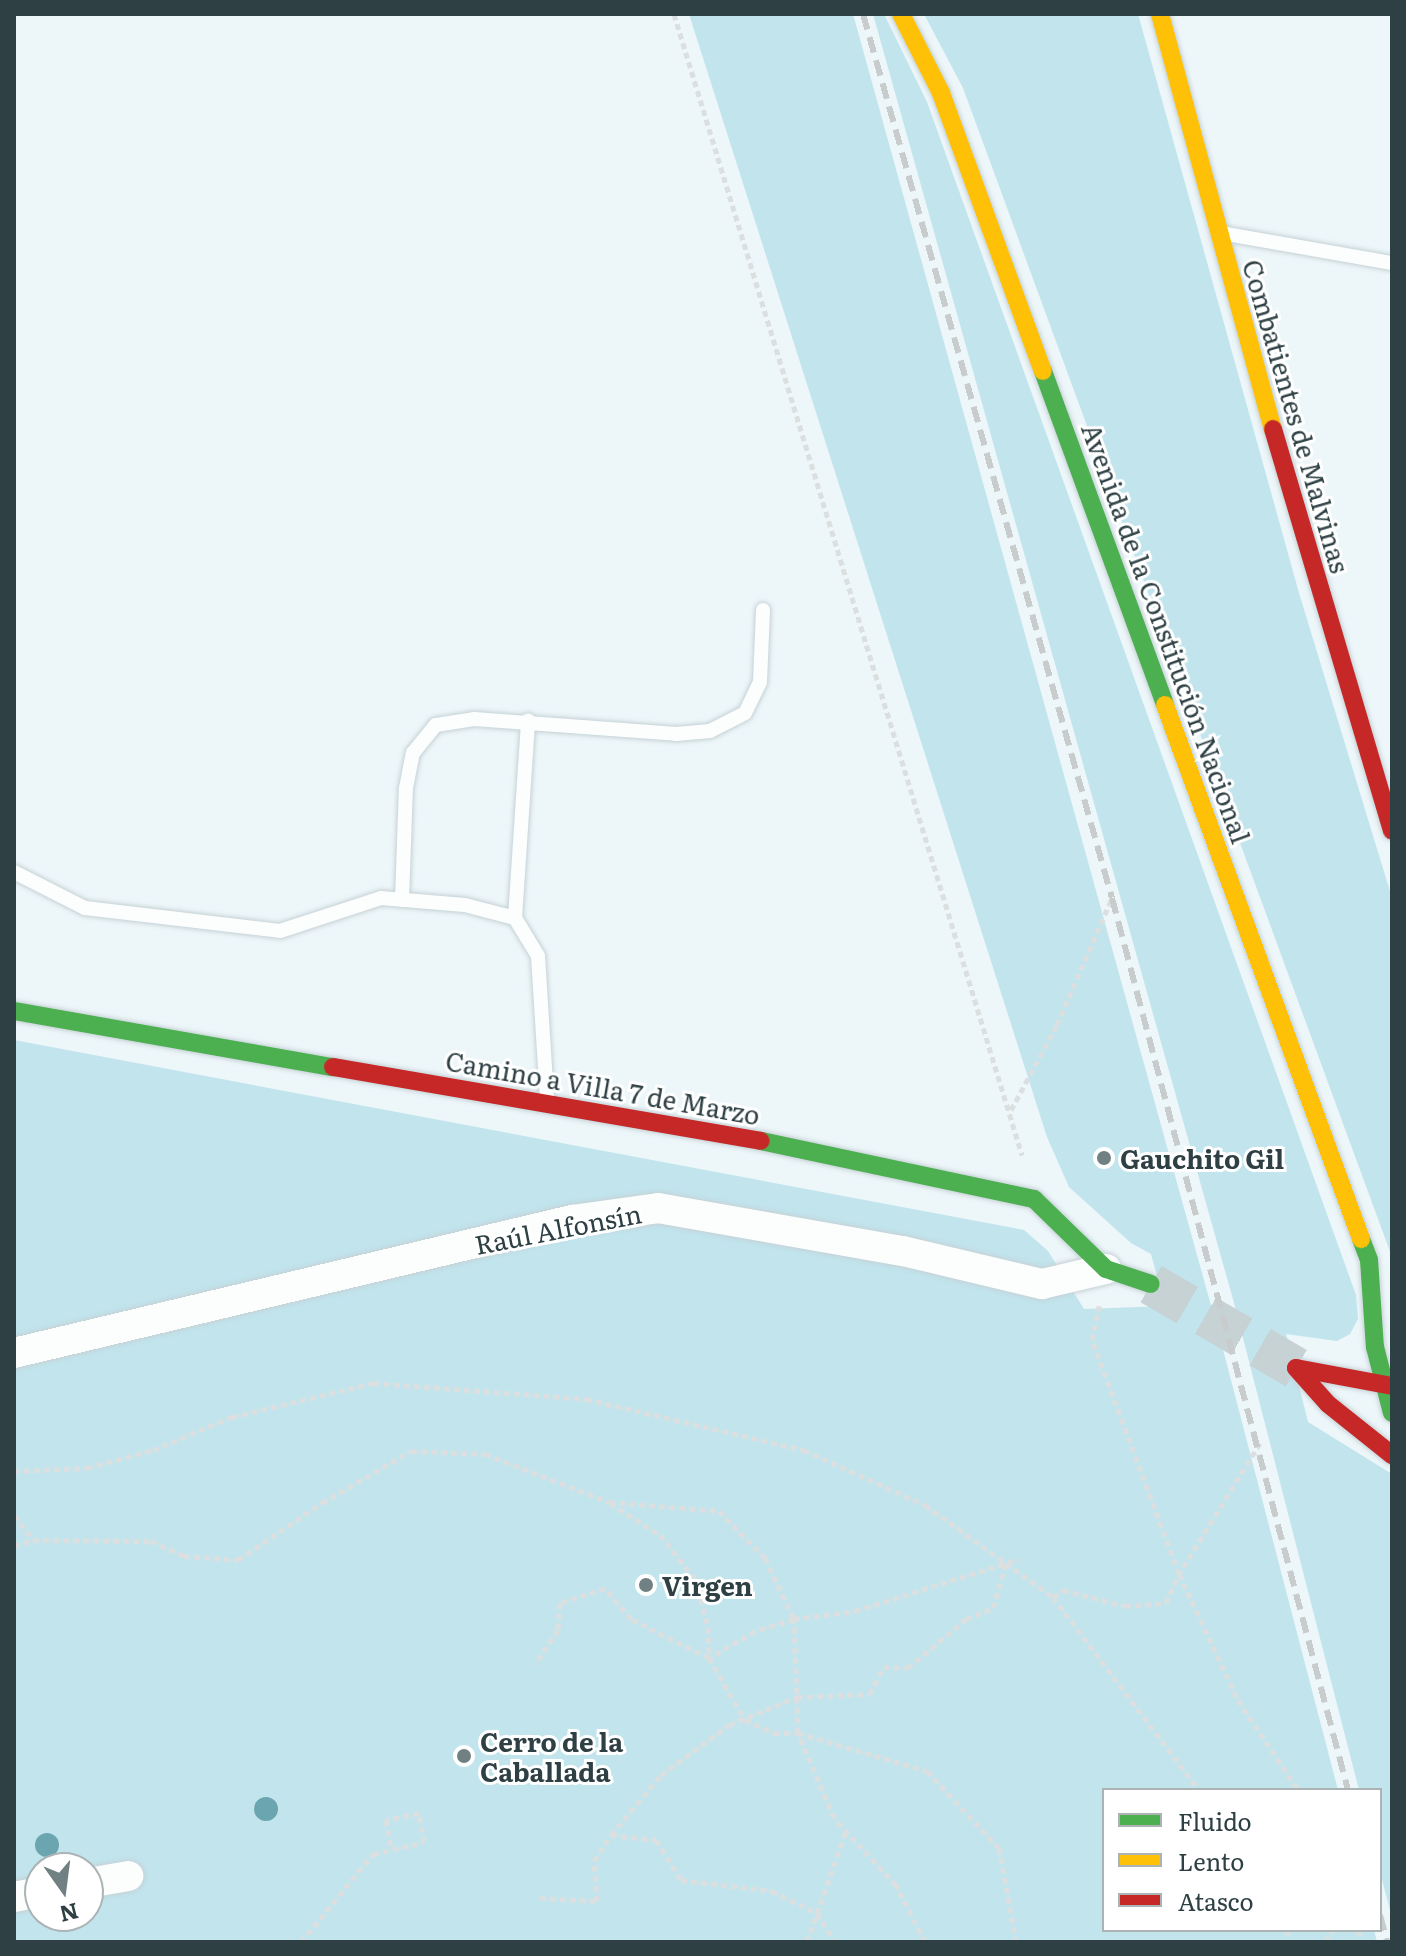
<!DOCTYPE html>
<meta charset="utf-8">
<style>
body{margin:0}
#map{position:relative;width:1406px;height:1956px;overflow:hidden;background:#edf6f9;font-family:Literata,serif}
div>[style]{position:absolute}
.green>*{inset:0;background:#c1e4ed}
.secondary-tunnel>*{height:42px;margin-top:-21px;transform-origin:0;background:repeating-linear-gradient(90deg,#c7d2d5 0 42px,transparent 0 63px)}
.path>*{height:5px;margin-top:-2.5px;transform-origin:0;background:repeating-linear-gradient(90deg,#dbdfe0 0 6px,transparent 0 10px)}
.roads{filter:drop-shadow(0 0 2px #c6d2d6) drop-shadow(0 0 2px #c6d2d6)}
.lane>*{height:14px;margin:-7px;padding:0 7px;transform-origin:7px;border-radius:7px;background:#fcfefe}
.street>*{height:30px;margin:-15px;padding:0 15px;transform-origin:15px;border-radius:15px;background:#fcfefe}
.fast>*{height:18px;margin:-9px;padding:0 9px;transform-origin:9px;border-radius:9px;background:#4caf50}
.slow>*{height:18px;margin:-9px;padding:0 9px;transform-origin:9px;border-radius:9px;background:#ffc107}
.jam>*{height:18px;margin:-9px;padding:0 9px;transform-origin:9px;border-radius:9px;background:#c62828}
.rail>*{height:6px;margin-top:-3px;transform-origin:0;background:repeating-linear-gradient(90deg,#c8cccd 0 16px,transparent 0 24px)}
.trees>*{width:24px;height:24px;margin:-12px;border-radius:50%;background:#6ba5af}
.dots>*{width:22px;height:22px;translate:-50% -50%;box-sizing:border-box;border:4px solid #fff;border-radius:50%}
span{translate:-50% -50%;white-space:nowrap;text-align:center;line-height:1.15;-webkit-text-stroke:6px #fff;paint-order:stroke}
.street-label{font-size:26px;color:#2e4044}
.poi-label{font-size:26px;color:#2e4044;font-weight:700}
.left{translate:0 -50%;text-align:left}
.frame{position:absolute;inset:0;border:16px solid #2e4044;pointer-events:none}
.legend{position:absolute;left:1102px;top:1788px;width:280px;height:144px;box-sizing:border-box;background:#fff;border:2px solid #abb3b4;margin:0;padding:10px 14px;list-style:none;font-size:24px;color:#2e4044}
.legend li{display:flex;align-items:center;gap:16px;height:40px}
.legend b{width:40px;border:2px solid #abb3b4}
.north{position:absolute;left:24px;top:1852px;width:80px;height:80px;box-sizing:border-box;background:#fff;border:2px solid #abb3b4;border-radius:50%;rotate:166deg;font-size:22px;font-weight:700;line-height:32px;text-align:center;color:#2e4044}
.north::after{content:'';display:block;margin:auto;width:28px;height:36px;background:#718083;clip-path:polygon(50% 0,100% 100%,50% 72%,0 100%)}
</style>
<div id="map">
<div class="green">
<i style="clip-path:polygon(evenodd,689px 14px,853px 14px,1220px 1338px,1338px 1790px,1104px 1790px,1104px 1930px,1374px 1930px,1377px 1942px,14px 1942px,14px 1040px,1024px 1230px,1048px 1251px,1084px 1309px,1165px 1306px,1151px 1254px,1131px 1243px,1069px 1187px,1047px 1137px,689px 14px,40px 1868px,88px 1868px,88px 1916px,40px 1916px,40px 1868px)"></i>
<i style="clip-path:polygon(873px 14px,884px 14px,927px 102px,1356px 1295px,1358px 1319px,1350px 1334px,1337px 1341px,1286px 1334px,1308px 1422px,1392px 1474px,1392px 1918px,1380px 1872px,1380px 1790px,1359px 1790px,1234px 1303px)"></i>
<i style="clip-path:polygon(924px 14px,1138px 14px,1299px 593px,1392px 898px,1392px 1257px,963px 88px)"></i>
</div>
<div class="secondary-tunnel">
<i style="left:1151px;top:1284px;width:168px;rotate:30.1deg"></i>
</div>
<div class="path">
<i style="left:674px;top:14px;width:1193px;rotate:73.04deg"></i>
<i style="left:1011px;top:1110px;width:97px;rotate:-61.6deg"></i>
<i style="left:1057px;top:1025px;width:138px;rotate:-66.6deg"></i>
<i style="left:1260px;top:1443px;width:154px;rotate:121.7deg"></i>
<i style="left:1179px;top:1574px;width:139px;rotate:64.9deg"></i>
<i style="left:1238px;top:1700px;width:108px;rotate:56.3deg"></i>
<i style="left:14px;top:1471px;width:73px;rotate:-2.4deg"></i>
<i style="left:87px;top:1468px;width:68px;rotate:-15.3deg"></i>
<i style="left:153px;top:1450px;width:86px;rotate:-22.7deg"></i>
<i style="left:232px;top:1417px;width:146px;rotate:-13.5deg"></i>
<i style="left:374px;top:1383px;width:213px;rotate:4.3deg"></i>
<i style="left:586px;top:1399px;width:224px;rotate:13.2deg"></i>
<i style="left:804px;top:1450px;width:133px;rotate:24.4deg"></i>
<i style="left:925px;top:1505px;width:158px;rotate:35.7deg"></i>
<i style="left:1053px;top:1597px;width:242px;rotate:52.9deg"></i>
<i style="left:610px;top:1503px;width:59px;rotate:32.6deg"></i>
<i style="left:660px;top:1535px;width:56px;rotate:51.5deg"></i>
<i style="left:695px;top:1579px;width:50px;rotate:74.8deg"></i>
<i style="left:708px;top:1627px;width:31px;rotate:88deg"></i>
<i style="left:709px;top:1658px;width:72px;rotate:59.9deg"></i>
<i style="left:745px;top:1720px;width:32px;rotate:24deg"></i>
<i style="left:774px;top:1733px;width:24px"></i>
<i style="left:798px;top:1733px;width:134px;rotate:16.4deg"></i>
<i style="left:927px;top:1771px;width:105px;rotate:46.9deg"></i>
<i style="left:999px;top:1848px;width:96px;rotate:79.7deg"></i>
<i style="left:14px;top:1515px;width:31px;rotate:53deg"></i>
<i style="left:33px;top:1540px;width:118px;rotate:0.5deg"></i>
<i style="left:151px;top:1541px;width:36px;rotate:24deg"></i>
<i style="left:184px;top:1556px;width:54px;rotate:4.2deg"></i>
<i style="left:238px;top:1560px;width:102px;rotate:-34.2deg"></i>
<i style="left:322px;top:1503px;width:103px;rotate:-30.3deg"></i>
<i style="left:411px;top:1451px;width:74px;rotate:2.3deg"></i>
<i style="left:485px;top:1454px;width:133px;rotate:21.2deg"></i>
<i style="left:609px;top:1502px;width:110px;rotate:4.7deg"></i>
<i style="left:719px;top:1511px;width:66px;rotate:45.6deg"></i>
<i style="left:765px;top:1558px;width:68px;rotate:64.6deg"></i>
<i style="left:794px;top:1619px;width:41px;rotate:162.9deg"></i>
<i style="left:755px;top:1631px;width:53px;rotate:149.6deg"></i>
<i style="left:709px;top:1658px;width:87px;rotate:-153.4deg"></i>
<i style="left:631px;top:1619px;width:40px;rotate:-130deg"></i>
<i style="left:605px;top:1588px;width:47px;rotate:161.6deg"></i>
<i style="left:560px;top:1603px;width:27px;rotate:94deg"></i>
<i style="left:558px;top:1630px;width:41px;rotate:124.1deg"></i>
<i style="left:14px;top:1546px;width:20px;rotate:-18deg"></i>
<i style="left:1053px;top:1597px;width:12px;rotate:-35deg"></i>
<i style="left:1063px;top:1590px;width:64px;rotate:14.5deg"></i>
<i style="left:1125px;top:1606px;width:41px;rotate:-4.2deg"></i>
<i style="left:1166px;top:1603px;width:32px;rotate:-66deg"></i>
<i style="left:1179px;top:1574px;width:250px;rotate:-110.4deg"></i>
<i style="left:1092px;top:1340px;width:35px;rotate:-78deg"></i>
<i style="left:611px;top:1835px;width:78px;rotate:-50.2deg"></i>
<i style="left:661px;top:1775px;width:84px;rotate:-36.3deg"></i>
<i style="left:729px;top:1725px;width:74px;rotate:-22.4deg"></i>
<i style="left:797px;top:1697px;width:73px;rotate:-2.4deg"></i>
<i style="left:870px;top:1694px;width:30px;rotate:-64deg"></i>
<i style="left:883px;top:1667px;width:25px;rotate:2deg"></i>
<i style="left:908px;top:1668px;width:76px;rotate:-40.2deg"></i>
<i style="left:966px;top:1619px;width:29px;rotate:-22deg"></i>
<i style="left:993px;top:1608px;width:47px;rotate:-73.9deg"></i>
<i style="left:540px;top:1898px;width:57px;rotate:3deg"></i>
<i style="left:597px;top:1901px;width:40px;rotate:-94.3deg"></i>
<i style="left:594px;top:1861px;width:31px;rotate:-57deg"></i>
<i style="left:611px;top:1835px;width:45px;rotate:6.3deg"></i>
<i style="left:656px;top:1840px;width:47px;rotate:58deg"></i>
<i style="left:681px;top:1880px;width:92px;rotate:6.9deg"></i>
<i style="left:772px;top:1891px;width:50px;rotate:26.1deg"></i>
<i style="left:817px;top:1913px;width:34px;rotate:58deg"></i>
<i style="left:1286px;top:1930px;width:13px;rotate:72deg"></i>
<i style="left:1358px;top:1930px;width:13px;rotate:72deg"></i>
<i style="left:301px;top:1942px;width:114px;rotate:-50.7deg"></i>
<i style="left:373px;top:1854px;width:52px;rotate:-13.2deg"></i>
<i style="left:424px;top:1842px;width:29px;rotate:-100deg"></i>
<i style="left:419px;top:1813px;width:34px;rotate:168deg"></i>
<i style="left:386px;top:1820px;width:29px;rotate:80deg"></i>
<i style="left:807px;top:1942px;width:118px;rotate:-70.6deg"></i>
<i style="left:925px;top:1942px;width:64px;rotate:-117deg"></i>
<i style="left:896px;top:1885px;width:91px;rotate:-132.8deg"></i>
<i style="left:834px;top:1818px;width:92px;rotate:-113deg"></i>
<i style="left:798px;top:1733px;width:114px;rotate:-92deg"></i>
<i style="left:794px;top:1619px;width:62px;rotate:-7.5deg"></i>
<i style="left:855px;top:1611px;width:172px;rotate:-17.6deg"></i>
<i style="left:1326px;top:1942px;width:13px;rotate:-63deg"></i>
</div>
<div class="roads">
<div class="lane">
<i style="left:1227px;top:234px;width:168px;rotate:10deg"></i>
<i style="left:14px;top:872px;width:80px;rotate:26.9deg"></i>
<i style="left:85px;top:908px;width:196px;rotate:6.7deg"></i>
<i style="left:280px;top:931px;width:106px;rotate:-18.1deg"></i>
<i style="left:381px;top:898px;width:84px;rotate:4.8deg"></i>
<i style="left:465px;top:905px;width:52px;rotate:14.6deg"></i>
<i style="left:515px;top:918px;width:44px;rotate:58.8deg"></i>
<i style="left:538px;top:956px;width:143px;rotate:86.4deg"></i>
<i style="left:402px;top:900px;width:112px;rotate:-88deg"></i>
<i style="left:406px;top:788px;width:36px;rotate:-79deg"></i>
<i style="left:413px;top:753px;width:36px;rotate:-51deg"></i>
<i style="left:436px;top:725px;width:38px;rotate:-9deg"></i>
<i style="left:474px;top:719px;width:203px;rotate:4.2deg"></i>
<i style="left:676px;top:734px;width:34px;rotate:-5deg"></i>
<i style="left:710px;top:731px;width:39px;rotate:-27deg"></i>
<i style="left:745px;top:713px;width:34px;rotate:-64deg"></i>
<i style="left:760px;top:682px;width:72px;rotate:-87.6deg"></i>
<i style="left:515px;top:918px;width:198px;rotate:-86.2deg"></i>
</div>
<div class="street">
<i style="left:14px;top:1353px;width:574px;rotate:-13.41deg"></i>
<i style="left:572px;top:1220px;width:87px;rotate:-7.9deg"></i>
<i style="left:658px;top:1208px;width:249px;rotate:10deg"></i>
<i style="left:903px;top:1251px;width:143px;rotate:13.4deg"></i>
<i style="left:1042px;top:1284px;width:66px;rotate:-13.2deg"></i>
<i style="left:88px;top:1883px;width:41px;rotate:-9.9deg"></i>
<i style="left:14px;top:1897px;width:26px;rotate:-11deg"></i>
</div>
<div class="fast">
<i style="left:1043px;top:371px;width:356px;rotate:69.9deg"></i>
<i style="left:14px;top:1011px;width:324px;rotate:10deg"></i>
<i style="left:761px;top:1141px;width:279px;rotate:12deg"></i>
<i style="left:1034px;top:1199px;width:100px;rotate:44.2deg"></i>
<i style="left:1106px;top:1269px;width:47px;rotate:18.4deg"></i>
<i style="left:1361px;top:1239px;width:22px;rotate:69deg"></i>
<i style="left:1369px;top:1260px;width:87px;rotate:86.1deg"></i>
<i style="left:1375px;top:1347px;width:68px;rotate:75.6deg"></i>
</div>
<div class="slow">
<i style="left:901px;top:14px;width:89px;rotate:63.1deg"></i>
<i style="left:941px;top:93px;width:296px;rotate:69.9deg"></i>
<i style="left:1160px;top:14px;width:430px;rotate:74.8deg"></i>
<i style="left:1165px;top:705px;width:569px;rotate:69.84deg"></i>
</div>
<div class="jam">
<i style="left:1273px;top:429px;width:419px;rotate:73.5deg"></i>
<i style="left:333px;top:1067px;width:434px;rotate:9.8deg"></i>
<i style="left:1296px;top:1368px;width:48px;rotate:48.4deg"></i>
<i style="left:1328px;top:1404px;width:82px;rotate:38.6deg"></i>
<i style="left:1296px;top:1368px;width:98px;rotate:10.6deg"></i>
</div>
</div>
<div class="rail">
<i style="left:863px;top:14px;width:918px;rotate:74.27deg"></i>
<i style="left:1112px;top:898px;width:923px;rotate:75.18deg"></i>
<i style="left:1380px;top:1915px;width:28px;rotate:75deg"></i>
</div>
<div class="trees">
<i style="left:266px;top:1809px"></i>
<i style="left:47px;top:1845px"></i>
</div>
<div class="dots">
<i style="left:1104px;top:1158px;background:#718083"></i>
<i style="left:646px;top:1585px;background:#718083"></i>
<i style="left:464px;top:1756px;background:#718083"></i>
</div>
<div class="street-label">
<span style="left:1297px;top:416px;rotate:74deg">Combatientes de Malvinas</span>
<span style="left:1167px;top:633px;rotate:70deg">Avenida de la Constitución Nacional</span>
<span style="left:603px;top:1087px;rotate:10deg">Camino a Villa 7 de Marzo</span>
<span style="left:558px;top:1228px;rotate:-11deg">Raúl Alfonsín</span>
</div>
<div class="poi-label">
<span class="left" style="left:1120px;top:1158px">Gauchito Gil</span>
<span class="left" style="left:662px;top:1585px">Virgen</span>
<span class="left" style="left:480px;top:1756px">Cerro de la<br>Caballada</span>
</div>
<div class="frame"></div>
<ul class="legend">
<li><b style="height:10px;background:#4caf50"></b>Fluido</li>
<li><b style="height:10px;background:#ffc107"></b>Lento</li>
<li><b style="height:10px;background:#c62828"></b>Atasco</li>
</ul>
<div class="north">N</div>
</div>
